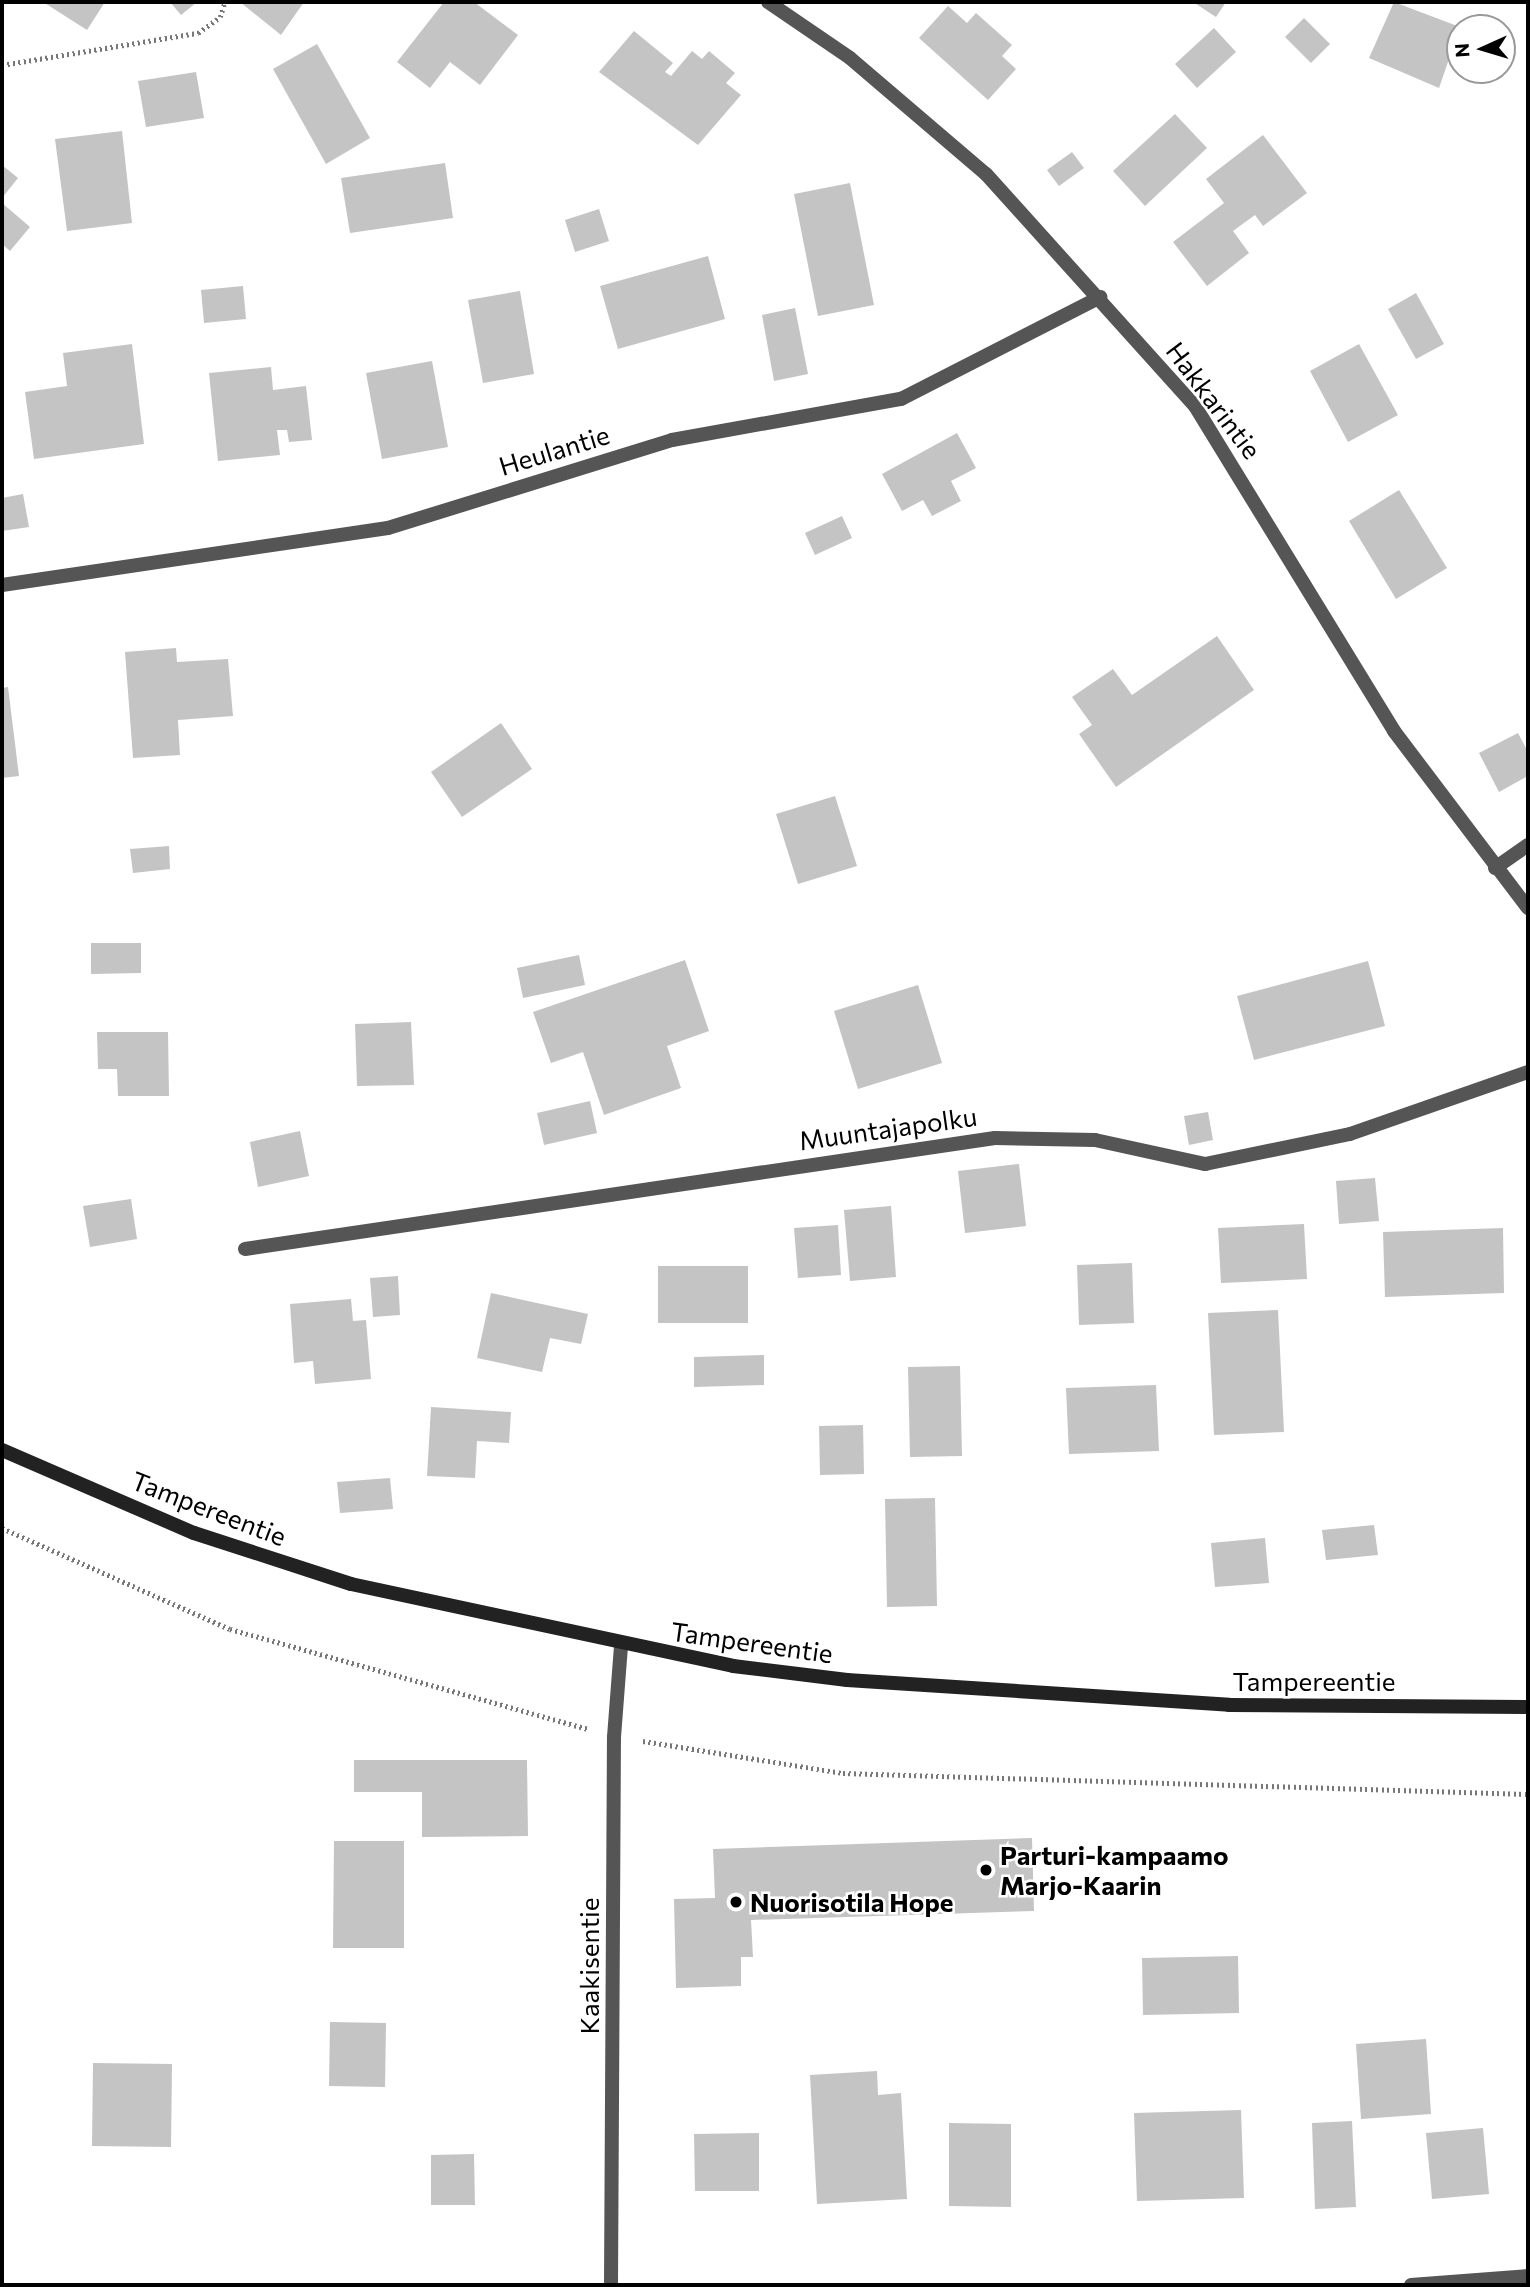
<!DOCTYPE html>
<style>
body{margin:0}
#map{position:relative;width:1530px;height:2287px;overflow:hidden;background:#fff;font-family:Commissioner,sans-serif}
div>[style]{position:absolute}
.building>*{inset:0;background:#c4c4c4}
.path>*{height:4.5px;margin-top:-2.25px;transform-origin:0;background:repeating-linear-gradient(90deg,#777 0 2px,transparent 0 5.5px)}
.street>*{height:14px;margin:-7px;padding:0 7px;transform-origin:7px;border-radius:7px;background:#555}
.secondary>*{height:14px;margin:-7px;padding:0 7px;transform-origin:7px;border-radius:7px;background:#222}
.dots>*{width:19px;height:19px;translate:-50% -50%;box-sizing:border-box;border:4px solid #fff;border-radius:50%}
span{translate:-50% -50%;white-space:nowrap;text-align:center;line-height:1.15;-webkit-text-stroke:5px #fff;paint-order:stroke}
.street-label{font-size:26px;color:#000}
.poi-label{font-size:26px;color:#000;font-weight:700}
.left{translate:0 -50%;text-align:left}
.frame{position:absolute;inset:0;border:4px solid #000;pointer-events:none}
.north{position:absolute;left:1446px;top:14px;width:70px;height:70px;box-sizing:border-box;background:#fff;border:2px solid #999;border-radius:50%;rotate:266deg;font-size:19px;font-weight:700;line-height:28px;text-align:center;color:#000}
.north::after{content:'';display:block;margin:auto;width:24px;height:32px;background:#000;clip-path:polygon(50% 0,100% 100%,50% 72%,0 100%)}
</style>
<div id="map">
<div class="building">
<i style="clip-path:polygon(43px 2px,105px 2px,87px 30px)"></i>
<i style="clip-path:polygon(170px 2px,197px 2px,181px 15px)"></i>
<i style="clip-path:polygon(240px 2px,304px 2px,281px 35px)"></i>
<i style="clip-path:polygon(444px 2px,474px 2px,518px 35px,480px 85px,450px 62px,430px 88px,397px 62px)"></i>
<i style="clip-path:polygon(1193px 2px,1226px 2px,1216px 17px)"></i>
<i style="clip-path:polygon(1394px 2px,1460px 27px,1439px 88px,1369px 58px)"></i>
<i style="clip-path:polygon(948px 6px,967px 23px,976px 13px,1012px 45px,1002px 56px,1016px 69px,988px 100px,919px 38px)"></i>
<i style="clip-path:polygon(1304px 18px,1330px 44px,1311px 63px,1285px 37px)"></i>
<i style="clip-path:polygon(1214px 28px,1236px 52px,1197px 88px,1175px 64px)"></i>
<i style="clip-path:polygon(634px 31px,673px 63px,665px 72px,671px 76px,692px 51px,702px 59px,709px 51px,735px 73px,726px 83px,741px 95px,698px 145px,599px 72px)"></i>
<i style="clip-path:polygon(317px 44px,370px 138px,326px 164px,273px 69px)"></i>
<i style="clip-path:polygon(196px 72px,204px 118px,146px 127px,138px 81px)"></i>
<i style="clip-path:polygon(1175px 114px,1207px 148px,1145px 206px,1113px 171px)"></i>
<i style="clip-path:polygon(122px 131px,132px 223px,67px 231px,55px 139px)"></i>
<i style="clip-path:polygon(1263px 135px,1307px 193px,1263px 226px,1255px 215px,1233px 231px,1249px 253px,1207px 286px,1173px 242px,1224px 203px,1206px 179px)"></i>
<i style="clip-path:polygon(1072px 152px,1084px 168px,1059px 186px,1047px 170px)"></i>
<i style="clip-path:polygon(445px 163px,453px 218px,350px 233px,341px 178px)"></i>
<i style="clip-path:polygon(2px 165px,18px 178px,2px 198px)"></i>
<i style="clip-path:polygon(850px 183px,874px 305px,818px 316px,794px 194px)"></i>
<i style="clip-path:polygon(2px 203px,30px 227px,10px 251px,2px 244px)"></i>
<i style="clip-path:polygon(599px 209px,609px 241px,575px 252px,565px 220px)"></i>
<i style="clip-path:polygon(708px 256px,725px 319px,618px 349px,600px 286px)"></i>
<i style="clip-path:polygon(243px 286px,246px 319px,204px 323px,201px 290px)"></i>
<i style="clip-path:polygon(520px 291px,534px 374px,483px 383px,468px 300px)"></i>
<i style="clip-path:polygon(1416px 293px,1444px 344px,1416px 359px,1388px 309px)"></i>
<i style="clip-path:polygon(795px 308px,808px 374px,774px 381px,762px 315px)"></i>
<i style="clip-path:polygon(132px 344px,144px 444px,34px 459px,25px 392px,67px 386px,63px 353px)"></i>
<i style="clip-path:polygon(1359px 344px,1398px 415px,1348px 442px,1310px 371px)"></i>
<i style="clip-path:polygon(432px 361px,448px 447px,382px 459px,366px 373px)"></i>
<i style="clip-path:polygon(271px 367px,273px 390px,306px 386px,312px 440px,289px 442px,287px 430px,277px 430px,280px 455px,218px 461px,209px 373px)"></i>
<i style="clip-path:polygon(957px 433px,976px 468px,951px 481px,961px 501px,932px 516px,923px 500px,902px 511px,882px 474px)"></i>
<i style="clip-path:polygon(1399px 490px,1447px 568px,1396px 599px,1349px 521px)"></i>
<i style="clip-path:polygon(23px 494px,29px 527px,2px 531px,2px 498px)"></i>
<i style="clip-path:polygon(842px 516px,852px 538px,815px 555px,805px 533px)"></i>
<i style="clip-path:polygon(1217px 636px,1254px 690px,1116px 787px,1079px 734px,1092px 725px,1072px 697px,1113px 669px,1132px 695px)"></i>
<i style="clip-path:polygon(176px 648px,177px 662px,228px 659px,233px 716px,178px 720px,180px 755px,133px 758px,125px 652px)"></i>
<i style="clip-path:polygon(8px 687px,19px 776px,2px 778px,2px 688px)"></i>
<i style="clip-path:polygon(501px 723px,532px 769px,462px 817px,431px 772px)"></i>
<i style="clip-path:polygon(1518px 733px,1528px 752px,1528px 776px,1499px 792px,1479px 753px)"></i>
<i style="clip-path:polygon(835px 796px,857px 866px,798px 884px,776px 814px)"></i>
<i style="clip-path:polygon(169px 846px,170px 869px,133px 873px,130px 849px)"></i>
<i style="clip-path:polygon(91px 943px,141px 943px,141px 973px,91px 974px)"></i>
<i style="clip-path:polygon(579px 955px,585px 985px,523px 998px,517px 968px)"></i>
<i style="clip-path:polygon(685px 960px,709px 1031px,667px 1046px,681px 1088px,604px 1115px,583px 1052px,551px 1063px,533px 1012px)"></i>
<i style="clip-path:polygon(1368px 961px,1385px 1026px,1254px 1060px,1237px 996px)"></i>
<i style="clip-path:polygon(918px 985px,942px 1063px,858px 1089px,834px 1011px)"></i>
<i style="clip-path:polygon(411px 1022px,414px 1085px,357px 1086px,355px 1024px)"></i>
<i style="clip-path:polygon(97px 1032px,168px 1032px,169px 1096px,118px 1096px,117px 1069px,98px 1069px)"></i>
<i style="clip-path:polygon(590px 1101px,597px 1133px,544px 1145px,537px 1113px)"></i>
<i style="clip-path:polygon(1208px 1112px,1213px 1140px,1189px 1145px,1184px 1116px)"></i>
<i style="clip-path:polygon(300px 1131px,309px 1176px,258px 1187px,250px 1142px)"></i>
<i style="clip-path:polygon(1019px 1164px,1026px 1226px,965px 1233px,958px 1171px)"></i>
<i style="clip-path:polygon(1375px 1178px,1379px 1221px,1339px 1224px,1336px 1181px)"></i>
<i style="clip-path:polygon(131px 1199px,137px 1239px,90px 1247px,83px 1206px)"></i>
<i style="clip-path:polygon(891px 1206px,896px 1277px,850px 1281px,844px 1210px)"></i>
<i style="clip-path:polygon(1304px 1224px,1307px 1279px,1221px 1283px,1218px 1228px)"></i>
<i style="clip-path:polygon(838px 1225px,841px 1275px,798px 1278px,794px 1228px)"></i>
<i style="clip-path:polygon(1503px 1228px,1504px 1293px,1385px 1297px,1383px 1232px)"></i>
<i style="clip-path:polygon(1132px 1263px,1134px 1323px,1079px 1325px,1077px 1265px)"></i>
<i style="clip-path:polygon(658px 1266px,748px 1266px,748px 1323px,658px 1323px)"></i>
<i style="clip-path:polygon(398px 1276px,400px 1315px,373px 1317px,370px 1278px)"></i>
<i style="clip-path:polygon(491px 1293px,588px 1314px,581px 1344px,550px 1338px,542px 1372px,477px 1358px)"></i>
<i style="clip-path:polygon(351px 1299px,353px 1321px,366px 1320px,371px 1379px,315px 1384px,313px 1361px,294px 1363px,290px 1304px)"></i>
<i style="clip-path:polygon(1278px 1310px,1284px 1432px,1214px 1435px,1208px 1313px)"></i>
<i style="clip-path:polygon(764px 1355px,764px 1385px,694px 1387px,694px 1357px)"></i>
<i style="clip-path:polygon(960px 1366px,962px 1456px,910px 1457px,908px 1367px)"></i>
<i style="clip-path:polygon(1156px 1385px,1159px 1451px,1069px 1454px,1066px 1388px)"></i>
<i style="clip-path:polygon(431px 1407px,511px 1412px,509px 1443px,477px 1441px,475px 1478px,427px 1476px)"></i>
<i style="clip-path:polygon(863px 1425px,864px 1474px,820px 1475px,819px 1426px)"></i>
<i style="clip-path:polygon(390px 1478px,393px 1509px,340px 1513px,337px 1482px)"></i>
<i style="clip-path:polygon(935px 1498px,937px 1606px,887px 1607px,885px 1499px)"></i>
<i style="clip-path:polygon(1374px 1525px,1378px 1555px,1326px 1560px,1322px 1530px)"></i>
<i style="clip-path:polygon(1265px 1538px,1269px 1583px,1215px 1587px,1211px 1543px)"></i>
<i style="clip-path:polygon(354px 1760px,527px 1760px,528px 1836px,422px 1837px,422px 1792px,354px 1792px)"></i>
<i style="clip-path:polygon(1032px 1838px,1034px 1911px,751px 1920px,753px 1957px,741px 1957px,741px 1986px,676px 1988px,674px 1899px,715px 1898px,713px 1849px)"></i>
<i style="clip-path:polygon(334px 1841px,404px 1841px,404px 1948px,333px 1948px)"></i>
<i style="clip-path:polygon(1238px 1956px,1239px 2013px,1143px 2015px,1142px 1958px)"></i>
<i style="clip-path:polygon(330px 2022px,386px 2023px,385px 2087px,329px 2086px)"></i>
<i style="clip-path:polygon(1426px 2039px,1431px 2114px,1361px 2119px,1356px 2044px)"></i>
<i style="clip-path:polygon(93px 2063px,172px 2064px,171px 2147px,92px 2146px)"></i>
<i style="clip-path:polygon(877px 2071px,878px 2095px,901px 2093px,907px 2199px,817px 2204px,810px 2075px)"></i>
<i style="clip-path:polygon(1241px 2110px,1244px 2198px,1137px 2201px,1134px 2113px)"></i>
<i style="clip-path:polygon(1352px 2121px,1356px 2207px,1315px 2209px,1312px 2123px)"></i>
<i style="clip-path:polygon(949px 2123px,1011px 2124px,1011px 2207px,949px 2206px)"></i>
<i style="clip-path:polygon(1483px 2128px,1489px 2194px,1432px 2199px,1426px 2133px)"></i>
<i style="clip-path:polygon(759px 2133px,759px 2191px,695px 2191px,694px 2134px)"></i>
<i style="clip-path:polygon(474px 2154px,475px 2205px,431px 2205px,431px 2155px)"></i>
</div>
<div class="path">
<i style="left:2px;top:65px;width:199px;rotate:-9.3deg"></i>
<i style="left:198px;top:33px;width:27px;rotate:-36deg"></i>
<i style="left:220px;top:17px;width:16px;rotate:-72deg"></i>
<i style="left:2px;top:1528px;width:249px;rotate:23.9deg"></i>
<i style="left:230px;top:1629px;width:371px;rotate:15.6deg"></i>
<i style="left:643px;top:1741px;width:203px;rotate:9.1deg"></i>
<i style="left:843px;top:1773px;width:685px;rotate:1.76deg"></i>
</div>
<div class="street">
<i style="left:768px;top:2px;width:99px;rotate:34.3deg"></i>
<i style="left:850px;top:58px;width:179px;rotate:40.5deg"></i>
<i style="left:986px;top:174px;width:312px;rotate:48deg"></i>
<i style="left:1195px;top:406px;width:381px;rotate:58.5deg"></i>
<i style="left:1394px;top:731px;width:222px;rotate:52.9deg"></i>
<i style="left:2px;top:585px;width:390px;rotate:-8.4deg"></i>
<i style="left:388px;top:528px;width:297px;rotate:-17.2deg"></i>
<i style="left:672px;top:440px;width:233px;rotate:-10.2deg"></i>
<i style="left:901px;top:399px;width:224px;rotate:-27.1deg"></i>
<i style="left:1495px;top:868px;width:40px;rotate:-34.9deg"></i>
<i style="left:245px;top:1249px;width:758px;rotate:-8.42deg"></i>
<i style="left:995px;top:1138px;width:100px;rotate:1.1deg"></i>
<i style="left:1095px;top:1140px;width:113px;rotate:12.3deg"></i>
<i style="left:1205px;top:1164px;width:148px;rotate:-11.7deg"></i>
<i style="left:1350px;top:1134px;width:188px;rotate:-19.2deg"></i>
<i style="left:611px;top:2285px;width:548px;rotate:-89.69deg"></i>
<i style="left:614px;top:1737px;width:91px;rotate:-85.6deg"></i>
<i style="left:1411px;top:2285px;width:117px;rotate:-4.4deg"></i>
</div>
<div class="secondary">
<i style="left:2px;top:1450px;width:209px;rotate:23.4deg"></i>
<i style="left:194px;top:1533px;width:165px;rotate:18deg"></i>
<i style="left:351px;top:1584px;width:391px;rotate:12.1deg"></i>
<i style="left:733px;top:1666px;width:115px;rotate:7deg"></i>
<i style="left:847px;top:1680px;width:383px;rotate:3.7deg"></i>
<i style="left:1229px;top:1705px;width:299px;rotate:0.4deg"></i>
</div>
<div class="dots">
<i style="left:986px;top:1870px;background:#000"></i>
<i style="left:736px;top:1902px;background:#000"></i>
</div>
<div class="street-label">
<span style="left:1214px;top:400px;rotate:53deg">Hakkarintie</span>
<span style="left:554px;top:450px;rotate:-17deg">Heulantie</span>
<span style="left:888px;top:1128px;rotate:-8deg">Muuntajapolku</span>
<span style="left:209px;top:1508px;rotate:21deg">Tampereentie</span>
<span style="left:752px;top:1642px;rotate:8deg">Tampereentie</span>
<span style="left:1314px;top:1681px">Tampereentie</span>
<span style="left:589px;top:1966px;rotate:-90deg">Kaakisentie</span>
</div>
<div class="poi-label">
<span class="left" style="left:1000px;top:1870px">Parturi-kampaamo<br>Marjo-Kaarin</span>
<span class="left" style="left:750px;top:1902px">Nuorisotila Hope</span>
</div>
<div class="frame"></div>
<div class="north">N</div>
</div>
